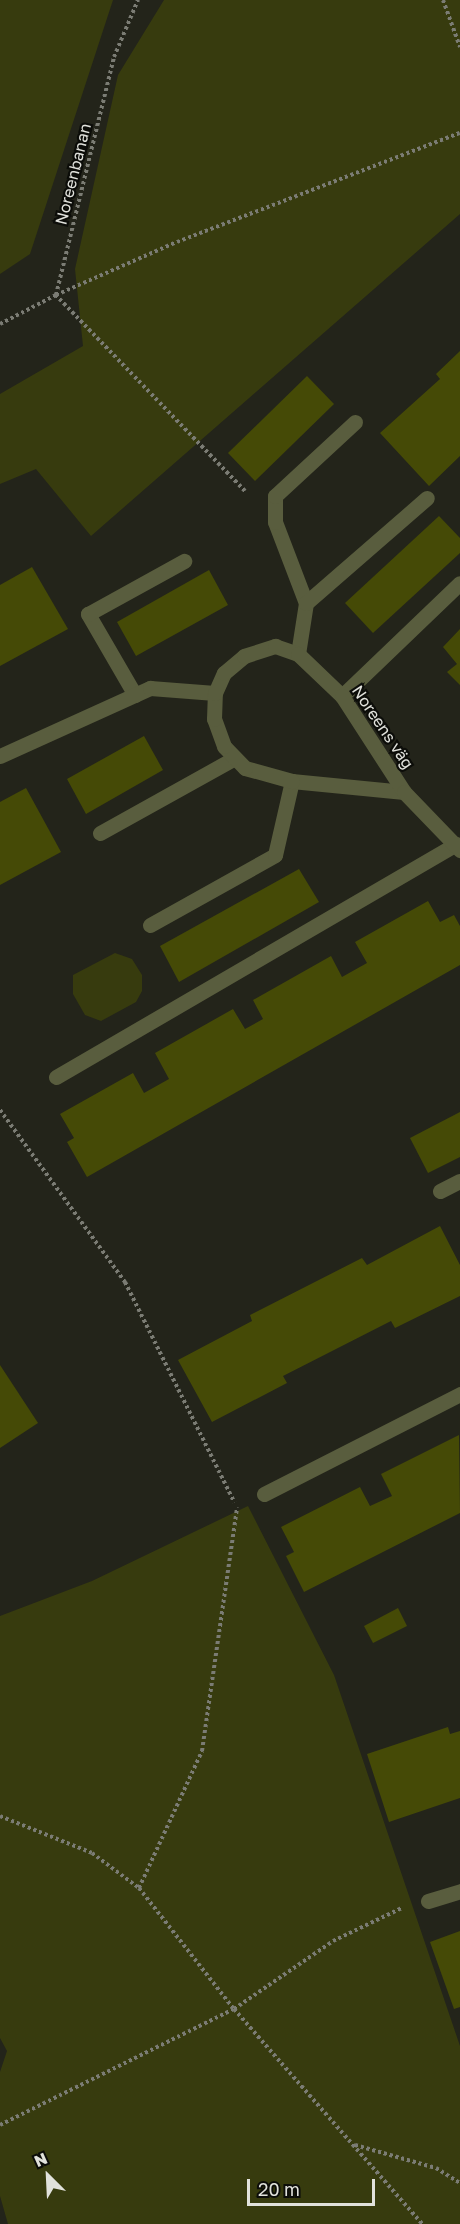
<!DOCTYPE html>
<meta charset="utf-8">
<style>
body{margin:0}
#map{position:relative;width:460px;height:2224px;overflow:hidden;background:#23241a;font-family:"Golos Text",sans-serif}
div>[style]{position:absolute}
.green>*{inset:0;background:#373b0e}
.building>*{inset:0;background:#454a06}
.path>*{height:4px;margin-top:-2px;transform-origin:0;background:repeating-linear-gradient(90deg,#7b7c74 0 3px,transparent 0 6px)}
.lane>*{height:15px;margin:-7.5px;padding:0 7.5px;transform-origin:7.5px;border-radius:7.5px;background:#595d3e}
.street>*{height:15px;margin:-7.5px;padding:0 7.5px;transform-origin:7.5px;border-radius:7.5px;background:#595d3e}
span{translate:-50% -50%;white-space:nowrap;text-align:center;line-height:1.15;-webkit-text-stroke:4.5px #0c0d09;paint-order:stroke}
.street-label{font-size:16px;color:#e1e2dc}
.north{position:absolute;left:18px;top:2146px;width:60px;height:60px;-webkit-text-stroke:4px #0c0d09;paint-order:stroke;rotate:336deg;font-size:16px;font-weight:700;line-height:24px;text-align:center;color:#e1e2dc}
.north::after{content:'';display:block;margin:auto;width:21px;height:27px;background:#e1e2dc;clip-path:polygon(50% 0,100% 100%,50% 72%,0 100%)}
.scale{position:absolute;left:247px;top:2179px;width:128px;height:27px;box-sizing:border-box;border:3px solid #e1e2dc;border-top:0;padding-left:8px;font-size:18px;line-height:21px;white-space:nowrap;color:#e1e2dc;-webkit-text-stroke:4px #0c0d09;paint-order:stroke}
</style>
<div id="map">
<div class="green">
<i style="clip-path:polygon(0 0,113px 0,30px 254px,0 274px)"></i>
<i style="clip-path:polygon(164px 0,460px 0,460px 214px,91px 536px,36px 469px,0 484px,0 394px,83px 346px,75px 269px,118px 75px)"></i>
<i style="clip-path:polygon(115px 953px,132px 959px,142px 975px,142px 991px,136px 1002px,101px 1021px,85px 1015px,73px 994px,73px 975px)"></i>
<i style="clip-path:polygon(248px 1506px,334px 1675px,460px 2046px,460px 2224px,8px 2224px,0 2196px,0 2072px,7px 2051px,0 2038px,0 1616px,92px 1581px)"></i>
</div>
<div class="building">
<i style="clip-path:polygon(460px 351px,460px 456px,429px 486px,380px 433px,440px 379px,436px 374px)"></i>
<i style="clip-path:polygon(307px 376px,334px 404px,255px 481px,228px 453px)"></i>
<i style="clip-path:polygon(439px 516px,460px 538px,460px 553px,373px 633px,345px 603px)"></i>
<i style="clip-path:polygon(32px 567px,68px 629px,0 666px,0 585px)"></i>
<i style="clip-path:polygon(209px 570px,228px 605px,136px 656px,117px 622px)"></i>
<i style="clip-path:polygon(460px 629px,460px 685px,447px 672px,457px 664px,443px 647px)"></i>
<i style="clip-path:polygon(144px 736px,163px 770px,86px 814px,67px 779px)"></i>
<i style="clip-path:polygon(26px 788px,61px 852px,0 885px,0 802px)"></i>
<i style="clip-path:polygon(299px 869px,319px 902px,179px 982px,160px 946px)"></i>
<i style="clip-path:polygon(428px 901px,440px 922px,454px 915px,460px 926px,460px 965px,87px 1177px,67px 1142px,74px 1138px,60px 1114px,133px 1073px,144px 1093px,169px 1079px,155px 1053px,233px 1009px,245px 1029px,263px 1019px,253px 1000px,331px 956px,342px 977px,367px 963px,355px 942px)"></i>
<i style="clip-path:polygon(460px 1112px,460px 1157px,428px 1173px,410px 1138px)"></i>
<i style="clip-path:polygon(440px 1226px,460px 1265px,460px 1296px,395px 1328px,391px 1321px,283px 1376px,287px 1383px,212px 1422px,178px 1360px,252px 1321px,250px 1315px,362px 1258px,367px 1265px)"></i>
<i style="clip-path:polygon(0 1365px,38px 1423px,0 1448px)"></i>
<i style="clip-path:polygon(459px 1435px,460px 1513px,304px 1592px,286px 1556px,294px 1552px,281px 1527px,360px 1487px,370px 1506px,392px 1496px,381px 1474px)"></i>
<i style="clip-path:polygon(398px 1608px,407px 1626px,373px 1643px,364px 1626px)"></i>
<i style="clip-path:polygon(448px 1727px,450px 1734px,460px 1731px,460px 1798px,389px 1822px,367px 1754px)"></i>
<i style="clip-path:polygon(460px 1931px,460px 2007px,454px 2009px,430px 1942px)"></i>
</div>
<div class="path">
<i style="left:443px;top:0;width:50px;rotate:70.1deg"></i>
<i style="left:0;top:324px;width:63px;rotate:-27.4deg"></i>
<i style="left:56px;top:295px;width:245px;rotate:-76.3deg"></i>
<i style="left:114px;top:57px;width:62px;rotate:-67.2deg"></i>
<i style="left:245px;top:491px;width:272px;rotate:-134deg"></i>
<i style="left:56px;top:295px;width:132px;rotate:-23.7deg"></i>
<i style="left:177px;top:242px;width:303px;rotate:-21.1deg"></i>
<i style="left:0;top:1110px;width:213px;rotate:54deg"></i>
<i style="left:125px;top:1282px;width:246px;rotate:63.6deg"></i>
<i style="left:0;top:1816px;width:99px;rotate:21.9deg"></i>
<i style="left:92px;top:1853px;width:59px;rotate:36.7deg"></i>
<i style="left:139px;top:1888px;width:154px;rotate:51.9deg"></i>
<i style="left:234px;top:2009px;width:286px;rotate:48.8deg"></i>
<i style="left:139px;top:1888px;width:151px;rotate:-65.3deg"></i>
<i style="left:202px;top:1751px;width:246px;rotate:-81.8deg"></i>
<i style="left:0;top:2125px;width:261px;rotate:-26.4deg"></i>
<i style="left:234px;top:2009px;width:120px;rotate:-34.5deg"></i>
<i style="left:333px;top:1941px;width:76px;rotate:-25.6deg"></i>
<i style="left:355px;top:2145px;width:84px;rotate:15.9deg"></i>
<i style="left:436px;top:2168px;width:28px;rotate:32deg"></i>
</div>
<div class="lane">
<i style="left:306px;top:603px;width:87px;rotate:-110.9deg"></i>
<i style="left:275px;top:522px;width:26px;rotate:-90deg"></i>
<i style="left:275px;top:496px;width:109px;rotate:-42.8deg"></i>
<i style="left:298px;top:654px;width:52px;rotate:-81.1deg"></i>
<i style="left:306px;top:603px;width:160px;rotate:-41deg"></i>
<i style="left:135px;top:695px;width:94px;rotate:-120.1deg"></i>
<i style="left:88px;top:614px;width:110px;rotate:-28.9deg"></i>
<i style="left:342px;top:696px;width:163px;rotate:-43.8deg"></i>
<i style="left:0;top:756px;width:165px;rotate:-24.4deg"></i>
<i style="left:150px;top:688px;width:65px;rotate:4.4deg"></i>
<i style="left:100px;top:833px;width:154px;rotate:-29.1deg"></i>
<i style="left:150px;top:925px;width:143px;rotate:-29.2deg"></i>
<i style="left:275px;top:855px;width:76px;rotate:-77.1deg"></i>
<i style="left:56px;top:1077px;width:463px;rotate:-30.2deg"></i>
<i style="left:440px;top:1191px;width:22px;rotate:-27deg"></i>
<i style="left:264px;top:1494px;width:220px;rotate:-27deg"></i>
<i style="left:428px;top:1901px;width:34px;rotate:-17deg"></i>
</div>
<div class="street">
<i style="left:404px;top:792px;width:113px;rotate:-174.4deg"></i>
<i style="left:292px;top:781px;width:49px;rotate:-164.5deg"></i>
<i style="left:245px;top:768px;width:30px;rotate:-134deg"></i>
<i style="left:224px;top:746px;width:29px;rotate:-110deg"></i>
<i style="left:214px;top:719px;width:26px;rotate:-88deg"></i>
<i style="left:215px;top:693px;width:22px;rotate:-66deg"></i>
<i style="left:224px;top:673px;width:26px;rotate:-40deg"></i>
<i style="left:244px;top:656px;width:33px;rotate:-18deg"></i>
<i style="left:275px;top:646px;width:24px;rotate:19deg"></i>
<i style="left:298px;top:654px;width:61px;rotate:43.7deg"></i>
<i style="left:342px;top:696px;width:114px;rotate:57.1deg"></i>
<i style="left:404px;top:792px;width:81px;rotate:46deg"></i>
</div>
<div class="street-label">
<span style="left:73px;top:174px;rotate:-76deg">Noreenbanan</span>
<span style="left:383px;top:727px;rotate:56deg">Noreens väg</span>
</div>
<div class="north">N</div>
<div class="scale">20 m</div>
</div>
